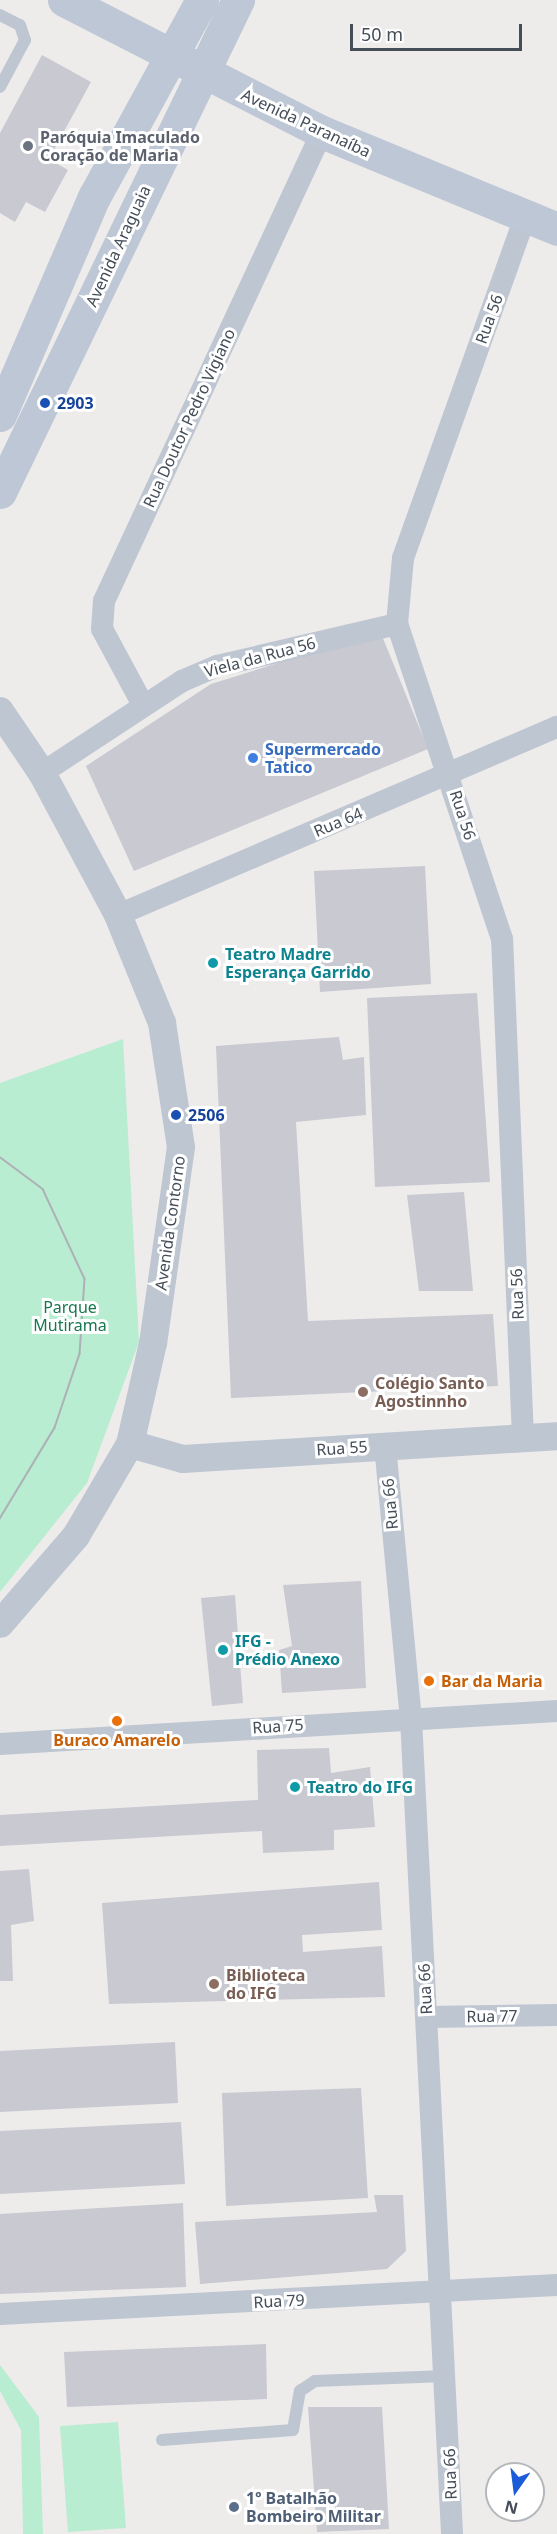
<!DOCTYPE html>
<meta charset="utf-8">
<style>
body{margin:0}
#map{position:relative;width:557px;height:2534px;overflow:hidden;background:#eeebeb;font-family:"Noto Sans",sans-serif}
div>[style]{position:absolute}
.green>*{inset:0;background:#b8edd1}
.building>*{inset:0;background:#c8c9d1}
.service>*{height:12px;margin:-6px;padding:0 6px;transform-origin:6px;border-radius:6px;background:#bec6d1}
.minor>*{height:22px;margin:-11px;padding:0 11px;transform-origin:11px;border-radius:11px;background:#bec6d1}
.tertiary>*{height:28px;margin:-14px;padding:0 14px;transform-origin:14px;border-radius:14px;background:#bec6d1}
.secondary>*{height:33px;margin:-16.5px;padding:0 16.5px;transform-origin:16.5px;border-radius:16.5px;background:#bdc7d5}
.tram>*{height:1.5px;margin:-0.75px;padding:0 0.75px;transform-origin:0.75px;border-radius:0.75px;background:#adb0b6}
.dots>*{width:16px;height:16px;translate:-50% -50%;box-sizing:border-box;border:3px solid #fff;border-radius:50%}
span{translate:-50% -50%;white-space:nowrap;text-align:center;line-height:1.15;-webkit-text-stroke:6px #fff;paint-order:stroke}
.street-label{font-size:16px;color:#444d58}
.worship-label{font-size:16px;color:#5b616d;font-weight:700}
.left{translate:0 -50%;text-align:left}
.transit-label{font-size:16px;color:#164399;font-weight:700}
.shop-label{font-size:16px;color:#366cbe;font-weight:700}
.culture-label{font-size:16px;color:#0d838f;font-weight:700}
.park-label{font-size:16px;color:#17774f}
.education-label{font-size:16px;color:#785e54;font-weight:700}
.food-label{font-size:16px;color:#c56008;font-weight:700}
.service-label{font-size:16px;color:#4e5e75;font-weight:700}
.north{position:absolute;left:485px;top:2462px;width:60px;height:60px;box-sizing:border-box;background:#fff;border:2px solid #b4b8bc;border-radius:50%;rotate:194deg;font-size:16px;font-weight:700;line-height:24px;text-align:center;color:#444d58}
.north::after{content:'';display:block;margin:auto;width:21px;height:27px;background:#1b5dd8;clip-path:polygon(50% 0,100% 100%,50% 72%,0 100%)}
.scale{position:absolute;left:350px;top:24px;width:172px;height:27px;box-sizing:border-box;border:3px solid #444d58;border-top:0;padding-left:8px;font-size:18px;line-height:21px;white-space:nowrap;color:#444d58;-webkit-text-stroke:4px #fff;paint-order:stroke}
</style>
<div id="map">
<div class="green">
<i style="clip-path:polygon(123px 1039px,139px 1342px,87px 1483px,0 1592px,0 1083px)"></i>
<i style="clip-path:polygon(0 2365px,39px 2417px,43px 2534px,23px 2534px,21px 2430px,0 2391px)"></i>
<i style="clip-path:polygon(118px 2422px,126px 2528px,68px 2532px,60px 2426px)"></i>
</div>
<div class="building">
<i style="clip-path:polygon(42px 55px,91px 82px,49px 159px,68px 170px,45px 212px,26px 202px,15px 222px,0 213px,0 133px)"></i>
<i style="clip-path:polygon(380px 631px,428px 749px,134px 871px,86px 766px,211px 684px)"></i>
<i style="clip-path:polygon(425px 866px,431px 984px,320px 992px,314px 871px)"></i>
<i style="clip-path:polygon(477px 993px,490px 1182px,375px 1187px,367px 998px)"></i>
<i style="clip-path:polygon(339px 1037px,343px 1060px,364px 1057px,366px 1115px,296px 1122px,308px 1321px,493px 1314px,498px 1386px,231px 1398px,216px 1046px)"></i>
<i style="clip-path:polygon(464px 1192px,473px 1291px,419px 1291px,407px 1195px)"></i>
<i style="clip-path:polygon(361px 1581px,366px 1688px,282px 1693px,279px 1650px,292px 1646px,283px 1585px)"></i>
<i style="clip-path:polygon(235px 1595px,243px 1703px,212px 1706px,201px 1598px)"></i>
<i style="clip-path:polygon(329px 1748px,331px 1773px,370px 1767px,375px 1827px,334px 1830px,334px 1850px,263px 1853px,262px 1831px,0 1846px,0 1815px,258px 1800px,257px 1750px)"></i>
<i style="clip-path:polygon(29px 1869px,34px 1921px,11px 1925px,13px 1981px,0 1981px,0 1871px)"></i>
<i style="clip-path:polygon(379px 1882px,382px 1930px,302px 1935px,303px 1952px,382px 1946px,385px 1997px,109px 2004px,102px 1903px)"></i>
<i style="clip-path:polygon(175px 2042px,178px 2103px,0 2112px,0 2051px)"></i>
<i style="clip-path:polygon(361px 2088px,368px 2198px,226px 2206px,222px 2093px)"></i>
<i style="clip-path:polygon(181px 2122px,185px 2184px,0 2194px,0 2131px)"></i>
<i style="clip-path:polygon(374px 2195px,403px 2195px,406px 2251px,387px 2269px,200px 2284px,195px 2222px,377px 2212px)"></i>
<i style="clip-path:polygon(183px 2203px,186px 2287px,0 2294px,0 2214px)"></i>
<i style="clip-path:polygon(266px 2344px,267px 2399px,67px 2407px,64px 2352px)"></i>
<i style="clip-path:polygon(308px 2407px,382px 2407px,389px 2529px,317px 2532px)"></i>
</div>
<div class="service">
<i style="left:0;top:15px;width:22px;rotate:27deg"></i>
<i style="left:20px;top:25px;width:16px;rotate:72deg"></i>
<i style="left:25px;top:40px;width:53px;rotate:118deg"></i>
<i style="left:162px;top:2440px;width:131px;rotate:-4.4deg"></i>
<i style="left:293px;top:2430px;width:40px;rotate:-80deg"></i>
<i style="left:300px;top:2391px;width:18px;rotate:-34deg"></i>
<i style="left:315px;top:2381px;width:131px;rotate:-2.2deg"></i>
</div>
<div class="minor">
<i style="left:143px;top:705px;width:86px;rotate:-118.3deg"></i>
<i style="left:102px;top:629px;width:28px;rotate:-86deg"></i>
<i style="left:104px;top:601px;width:517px;rotate:-65.07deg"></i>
<i style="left:42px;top:773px;width:168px;rotate:-33.3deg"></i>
<i style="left:182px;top:681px;width:38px;rotate:-23deg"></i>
<i style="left:217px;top:666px;width:185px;rotate:-13.1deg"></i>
<i style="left:118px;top:915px;width:478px;rotate:-23.2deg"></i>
<i style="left:523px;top:1438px;width:499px;rotate:-92.4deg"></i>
<i style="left:502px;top:939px;width:332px;rotate:-108.4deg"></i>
<i style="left:397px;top:624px;width:66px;rotate:-84.8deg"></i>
<i style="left:403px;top:558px;width:362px;rotate:-70.3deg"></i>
<i style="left:385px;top:1445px;width:274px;rotate:84.6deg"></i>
<i style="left:411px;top:1718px;width:817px;rotate:87.12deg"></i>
<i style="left:0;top:1744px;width:558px;rotate:-3.39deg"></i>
<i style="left:427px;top:2017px;width:130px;rotate:-0.9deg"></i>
<i style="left:0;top:2314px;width:558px;rotate:-2.98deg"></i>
</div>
<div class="tertiary">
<i style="left:0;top:711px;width:75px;rotate:55.9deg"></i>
<i style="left:42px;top:773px;width:161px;rotate:61.8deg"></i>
<i style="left:118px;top:915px;width:117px;rotate:67.8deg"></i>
<i style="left:162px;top:1023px;width:125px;rotate:81.3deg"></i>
<i style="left:181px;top:1147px;width:198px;rotate:98.1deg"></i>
<i style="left:153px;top:1343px;width:104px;rotate:102.8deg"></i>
<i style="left:130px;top:1444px;width:107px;rotate:120.4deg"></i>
<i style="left:76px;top:1536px;width:116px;rotate:130.8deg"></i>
<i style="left:130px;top:1444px;width:55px;rotate:15.8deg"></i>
<i style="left:183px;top:1459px;width:375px;rotate:-3.5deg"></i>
</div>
<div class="secondary">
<i style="left:64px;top:0;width:290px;rotate:27.1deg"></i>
<i style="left:322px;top:132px;width:254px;rotate:22.4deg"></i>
<i style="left:0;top:415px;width:237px;rotate:-66.7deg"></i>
<i style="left:94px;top:197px;width:225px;rotate:-61.3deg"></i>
<i style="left:0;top:492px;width:547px;rotate:-64.19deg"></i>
</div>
<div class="tram">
<i style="left:0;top:1157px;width:54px;rotate:36.7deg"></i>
<i style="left:43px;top:1189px;width:99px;rotate:65deg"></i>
<i style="left:85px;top:1279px;width:75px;rotate:93.8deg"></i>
<i style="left:80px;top:1354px;width:78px;rotate:108.7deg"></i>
<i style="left:55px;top:1428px;width:106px;rotate:121.1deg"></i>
</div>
<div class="dots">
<i style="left:28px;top:146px;background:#6b7280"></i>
<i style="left:45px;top:403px;background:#1a4fb4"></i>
<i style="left:253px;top:758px;background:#3f7fe0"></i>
<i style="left:213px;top:963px;background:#0f9aa8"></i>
<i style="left:176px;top:1115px;background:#1a4fb4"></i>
<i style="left:363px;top:1392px;background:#8d6e63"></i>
<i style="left:223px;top:1650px;background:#0f9aa8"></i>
<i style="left:429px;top:1681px;background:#e8710a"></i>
<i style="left:117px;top:1721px;background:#e8710a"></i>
<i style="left:295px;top:1787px;background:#0f9aa8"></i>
<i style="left:214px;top:1984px;background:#8d6e63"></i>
<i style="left:234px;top:2507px;background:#5c6f8a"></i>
</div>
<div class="street-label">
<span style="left:306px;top:123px;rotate:25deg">Avenida Paranaíba</span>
<span style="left:118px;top:246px;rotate:-65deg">Avenida Araguaia</span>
<span style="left:489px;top:319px;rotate:-70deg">Rua 56</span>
<span style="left:189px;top:418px;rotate:-65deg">Rua Doutor Pedro Vigiano</span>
<span style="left:260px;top:657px;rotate:-15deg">Viela da Rua 56</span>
<span style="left:463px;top:815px;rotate:72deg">Rua 56</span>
<span style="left:338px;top:822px;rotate:-23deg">Rua 64</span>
<span style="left:170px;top:1223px;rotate:-82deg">Avenida Contorno</span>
<span style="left:517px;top:1294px;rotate:-92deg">Rua 56</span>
<span style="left:342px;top:1448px;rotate:-4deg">Rua 55</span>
<span style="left:390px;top:1504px;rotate:-95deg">Rua 66</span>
<span style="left:278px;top:1726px;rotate:-4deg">Rua 75</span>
<span style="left:425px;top:1989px;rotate:-93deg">Rua 66</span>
<span style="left:492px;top:2016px;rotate:-1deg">Rua 77</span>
<span style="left:279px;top:2301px;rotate:-3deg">Rua 79</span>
<span style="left:450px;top:2474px;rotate:-92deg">Rua 66</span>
</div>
<div class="worship-label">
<span class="left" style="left:40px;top:146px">Paróquia Imaculado<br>Coração de Maria</span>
</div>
<div class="transit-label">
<span class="left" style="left:57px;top:403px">2903</span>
<span class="left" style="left:188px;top:1115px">2506</span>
</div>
<div class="shop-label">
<span class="left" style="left:265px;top:758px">Supermercado<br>Tatico</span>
</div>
<div class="culture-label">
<span class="left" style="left:225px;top:963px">Teatro Madre<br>Esperança Garrido</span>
<span class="left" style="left:235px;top:1650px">IFG -<br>Prédio Anexo</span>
<span class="left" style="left:307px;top:1787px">Teatro do IFG</span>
</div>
<div class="park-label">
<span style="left:70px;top:1316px">Parque<br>Mutirama</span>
</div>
<div class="education-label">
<span class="left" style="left:375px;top:1392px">Colégio Santo<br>Agostinnho</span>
<span class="left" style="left:226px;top:1984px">Biblioteca<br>do IFG</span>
</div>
<div class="food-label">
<span class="left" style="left:441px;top:1681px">Bar da Maria</span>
<span style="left:117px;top:1740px">Buraco Amarelo</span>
</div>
<div class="service-label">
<span class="left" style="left:246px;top:2507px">1º Batalhão<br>Bombeiro Militar</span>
</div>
<div class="north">N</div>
<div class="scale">50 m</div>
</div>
